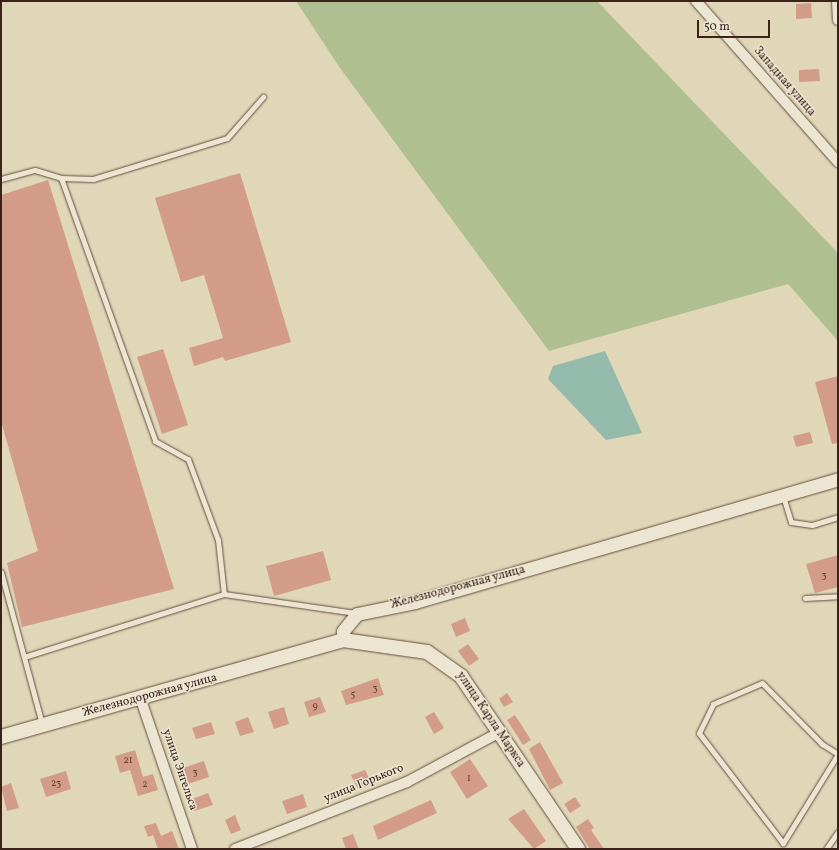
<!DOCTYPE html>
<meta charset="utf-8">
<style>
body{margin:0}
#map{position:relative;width:839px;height:850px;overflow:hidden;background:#e0d7b8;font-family:Vollkorn,serif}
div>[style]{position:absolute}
.green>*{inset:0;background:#b0bf91}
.water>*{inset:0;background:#94baac}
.building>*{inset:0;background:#d39c89}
.roads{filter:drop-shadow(0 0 1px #644e3f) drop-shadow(0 0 1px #644e3f)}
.service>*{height:5px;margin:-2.5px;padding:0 2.5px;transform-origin:2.5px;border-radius:2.5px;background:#ebe5d1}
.minor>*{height:10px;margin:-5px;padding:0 5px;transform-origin:5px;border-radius:5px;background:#ebe5d1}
.tertiary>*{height:13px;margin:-6.5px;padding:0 6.5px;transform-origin:6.5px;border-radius:6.5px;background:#ebe5d1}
.secondary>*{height:14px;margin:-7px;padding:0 7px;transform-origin:7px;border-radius:7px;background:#ebe5d1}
span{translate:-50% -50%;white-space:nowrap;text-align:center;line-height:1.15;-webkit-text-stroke:3px #ebe5d1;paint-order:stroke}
.number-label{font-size:10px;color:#614034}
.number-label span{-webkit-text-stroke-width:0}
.street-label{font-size:12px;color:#3b2117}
.frame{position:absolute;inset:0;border:2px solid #3b2117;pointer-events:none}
.scale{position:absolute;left:697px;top:20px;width:73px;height:18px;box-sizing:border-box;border:2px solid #3b2117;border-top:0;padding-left:5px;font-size:12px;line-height:14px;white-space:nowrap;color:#3b2117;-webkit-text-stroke:3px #ebe5d1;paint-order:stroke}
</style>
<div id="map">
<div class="green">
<i style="clip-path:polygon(296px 1px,597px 1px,838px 253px,838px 341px,788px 284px,549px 351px,340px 68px)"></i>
</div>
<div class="water">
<i style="clip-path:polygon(605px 351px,642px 433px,606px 440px,548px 379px,553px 366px)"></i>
</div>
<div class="building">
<i style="clip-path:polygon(811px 3px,812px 18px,796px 19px,796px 4px)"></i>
<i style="clip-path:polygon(819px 69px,820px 81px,799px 82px,799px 70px)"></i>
<i style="clip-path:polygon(240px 173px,291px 342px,225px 361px,223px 357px,194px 366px,189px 348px,223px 338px,204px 275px,181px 282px,155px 198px)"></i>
<i style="clip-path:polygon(48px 180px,174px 589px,22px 627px,7px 563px,38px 551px,1px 421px,1px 195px)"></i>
<i style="clip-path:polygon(163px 349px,188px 425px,162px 434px,137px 357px)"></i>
<i style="clip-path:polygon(838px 376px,838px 443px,832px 444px,815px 382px)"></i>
<i style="clip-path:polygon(810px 432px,813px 443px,796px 447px,793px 436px)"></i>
<i style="clip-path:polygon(323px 551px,331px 580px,274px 596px,266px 566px)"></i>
<i style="clip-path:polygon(838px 555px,838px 587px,815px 593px,806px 564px)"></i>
<i style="clip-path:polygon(465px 618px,470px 631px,456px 637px,451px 624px)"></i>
<i style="clip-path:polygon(468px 644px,479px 659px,469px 666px,458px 651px)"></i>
<i style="clip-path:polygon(378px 678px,384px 695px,346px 705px,341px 691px)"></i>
<i style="clip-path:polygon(507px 693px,513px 702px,504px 707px,499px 699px)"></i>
<i style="clip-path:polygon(320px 697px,326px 712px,309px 717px,304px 702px)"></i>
<i style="clip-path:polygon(284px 707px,289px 724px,274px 729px,268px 712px)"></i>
<i style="clip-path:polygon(434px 712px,444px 728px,434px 734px,425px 717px)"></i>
<i style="clip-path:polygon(515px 715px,531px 740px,523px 745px,507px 720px)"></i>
<i style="clip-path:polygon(248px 717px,254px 732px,240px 736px,235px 722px)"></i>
<i style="clip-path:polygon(211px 722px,215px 734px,196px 739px,192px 728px)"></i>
<i style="clip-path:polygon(540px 742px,563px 783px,550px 790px,529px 749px)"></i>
<i style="clip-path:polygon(135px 750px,143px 777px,153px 774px,158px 790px,138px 796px,130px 770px,120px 773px,115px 756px)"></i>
<i style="clip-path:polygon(470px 759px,488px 786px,467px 799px,450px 772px)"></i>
<i style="clip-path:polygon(204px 761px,209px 777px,185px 785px,180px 769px)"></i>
<i style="clip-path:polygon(365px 770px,372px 784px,358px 789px,351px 775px)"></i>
<i style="clip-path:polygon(66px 771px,71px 789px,46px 797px,40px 779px)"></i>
<i style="clip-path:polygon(11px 783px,19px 808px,7px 811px,1px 787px)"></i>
<i style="clip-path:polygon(208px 793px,213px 805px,194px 811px,190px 800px)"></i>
<i style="clip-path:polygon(303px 794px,307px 807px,287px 814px,282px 801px)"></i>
<i style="clip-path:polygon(575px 797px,581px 806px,570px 813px,564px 804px)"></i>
<i style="clip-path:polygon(431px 800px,437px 813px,378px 840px,373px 826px)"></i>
<i style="clip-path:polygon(524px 809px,546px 841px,534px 849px,508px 819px)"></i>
<i style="clip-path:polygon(235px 815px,241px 830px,231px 834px,225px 820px)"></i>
<i style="clip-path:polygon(588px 819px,594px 828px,591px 830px,604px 849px,590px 849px,576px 827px)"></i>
<i style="clip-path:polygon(156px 823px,161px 836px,172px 831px,179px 849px,158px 849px,153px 835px,148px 837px,144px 826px)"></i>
<i style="clip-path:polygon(353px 834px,359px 849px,346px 849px,342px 838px)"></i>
</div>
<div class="roads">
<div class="service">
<i style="left:61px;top:178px;width:32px;rotate:2deg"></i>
<i style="left:93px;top:179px;width:140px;rotate:-17deg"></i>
<i style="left:227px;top:138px;width:55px;rotate:-48.7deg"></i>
<i style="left:1px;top:179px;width:35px;rotate:-15deg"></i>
<i style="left:35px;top:170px;width:27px;rotate:17deg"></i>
<i style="left:61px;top:178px;width:279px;rotate:70.3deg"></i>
<i style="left:155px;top:441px;width:38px;rotate:29deg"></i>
<i style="left:188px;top:459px;width:86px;rotate:69.7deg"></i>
<i style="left:218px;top:540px;width:54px;rotate:83.7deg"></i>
<i style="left:783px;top:496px;width:27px;rotate:73deg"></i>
<i style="left:791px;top:522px;width:21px;rotate:8deg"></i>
<i style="left:812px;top:525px;width:27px;rotate:-17deg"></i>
<i style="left:1px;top:572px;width:157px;rotate:74.9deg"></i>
<i style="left:805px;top:598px;width:33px;rotate:-3deg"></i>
<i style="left:24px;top:657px;width:210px;rotate:-17.5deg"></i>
<i style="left:224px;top:594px;width:133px;rotate:8.2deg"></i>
<i style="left:762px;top:683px;width:86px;rotate:45.5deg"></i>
<i style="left:822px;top:744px;width:19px;rotate:32deg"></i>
<i style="left:838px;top:754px;width:105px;rotate:121.7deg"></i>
<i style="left:783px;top:843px;width:138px;rotate:-127.4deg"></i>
<i style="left:699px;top:733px;width:32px;rotate:-64deg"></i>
<i style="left:713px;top:704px;width:53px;rotate:-23.2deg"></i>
<i style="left:826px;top:849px;width:21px;rotate:-55deg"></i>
</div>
<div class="minor">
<i style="left:696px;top:1px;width:215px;rotate:48.6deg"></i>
<i style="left:837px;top:1px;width:19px;rotate:87deg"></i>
<i style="left:141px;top:700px;width:157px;rotate:71.1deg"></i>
<i style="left:235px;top:849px;width:185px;rotate:-21.3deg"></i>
<i style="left:407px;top:782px;width:103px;rotate:-28.3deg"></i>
</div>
<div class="tertiary">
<i style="left:343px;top:640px;width:9px;rotate:-90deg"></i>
<i style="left:343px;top:631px;width:22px;rotate:-51deg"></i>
<i style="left:357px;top:614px;width:59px;rotate:-11.7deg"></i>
<i style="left:415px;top:602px;width:441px;rotate:-16.2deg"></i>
</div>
<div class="secondary">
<i style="left:1px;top:737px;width:355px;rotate:-15.8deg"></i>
<i style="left:343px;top:640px;width:85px;rotate:8.1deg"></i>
<i style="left:427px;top:652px;width:42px;rotate:35.2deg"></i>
<i style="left:461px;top:676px;width:209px;rotate:55.9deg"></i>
</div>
</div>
<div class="number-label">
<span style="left:824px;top:576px">3</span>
<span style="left:375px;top:689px">3</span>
<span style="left:353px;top:695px">5</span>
<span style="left:315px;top:707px">9</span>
<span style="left:128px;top:761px">21</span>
<span style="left:195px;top:773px">3</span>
<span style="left:469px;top:779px">1</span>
<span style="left:56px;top:784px">23</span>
<span style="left:145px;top:785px">2</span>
</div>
<div class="street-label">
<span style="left:784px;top:82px;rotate:49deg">Западная улица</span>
<span style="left:458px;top:588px;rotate:-15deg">Железнодорожная улица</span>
<span style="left:150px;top:696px;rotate:-15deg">Железнодорожная улица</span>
<span style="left:490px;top:720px;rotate:56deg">улица Карла Маркса</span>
<span style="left:179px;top:770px;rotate:71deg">улица Энгельса</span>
<span style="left:364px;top:784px;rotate:-22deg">улица Горького</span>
</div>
<div class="frame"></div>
<div class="scale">50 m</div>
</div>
